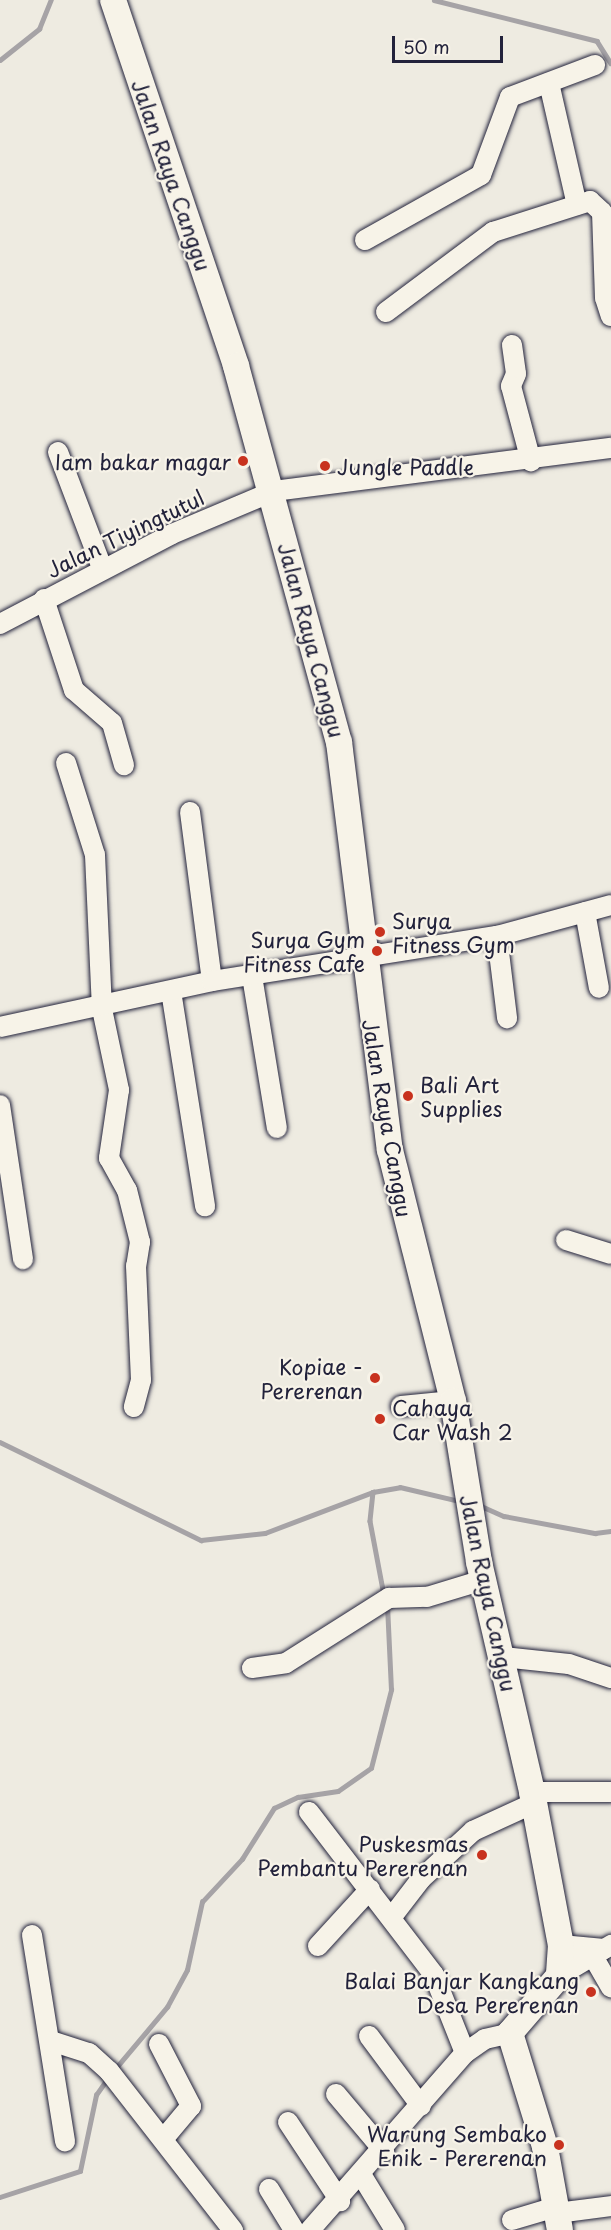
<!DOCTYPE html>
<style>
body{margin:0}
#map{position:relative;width:611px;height:2230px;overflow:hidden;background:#eeebe1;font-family:"Playpen Sans",sans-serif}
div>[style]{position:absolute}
.stream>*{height:4.5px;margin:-2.25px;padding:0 2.25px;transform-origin:2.25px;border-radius:2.25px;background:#a6a3a6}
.roads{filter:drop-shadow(0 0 2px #22223b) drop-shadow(0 0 2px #22223b)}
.minor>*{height:20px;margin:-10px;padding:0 10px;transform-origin:10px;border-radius:10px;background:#f7f3e8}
.major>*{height:26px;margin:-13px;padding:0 13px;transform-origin:13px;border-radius:13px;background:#f7f3e8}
.dots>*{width:16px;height:16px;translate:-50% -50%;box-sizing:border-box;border:3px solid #f7f3e8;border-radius:50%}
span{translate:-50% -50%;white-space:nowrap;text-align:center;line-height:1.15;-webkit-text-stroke:4.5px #f7f3e8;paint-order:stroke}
.street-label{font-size:21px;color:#22223b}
.poi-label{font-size:21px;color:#22223b}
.right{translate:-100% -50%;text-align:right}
.left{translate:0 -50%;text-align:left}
.scale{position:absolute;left:392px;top:36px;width:111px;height:27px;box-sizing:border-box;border:3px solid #22223b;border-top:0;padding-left:8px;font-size:18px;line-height:21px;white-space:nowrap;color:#22223b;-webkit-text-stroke:4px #f7f3e8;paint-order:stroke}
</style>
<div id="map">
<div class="stream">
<i style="left:434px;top:0;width:168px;rotate:14.1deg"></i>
<i style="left:597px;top:41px;width:26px;rotate:58deg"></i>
<i style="left:0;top:60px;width:50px;rotate:-38.5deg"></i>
<i style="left:39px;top:29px;width:31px;rotate:-68deg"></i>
<i style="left:0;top:1442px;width:224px;rotate:26deg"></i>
<i style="left:201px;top:1540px;width:64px;rotate:-6.2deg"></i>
<i style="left:265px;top:1533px;width:116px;rotate:-20.8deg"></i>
<i style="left:373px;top:1492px;width:27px;rotate:-10deg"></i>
<i style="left:400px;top:1487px;width:61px;rotate:13.3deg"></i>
<i style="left:373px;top:1492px;width:29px;rotate:96deg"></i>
<i style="left:370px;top:1521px;width:75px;rotate:79.3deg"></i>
<i style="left:479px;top:1505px;width:27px;rotate:24deg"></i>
<i style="left:504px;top:1516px;width:93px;rotate:10.6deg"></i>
<i style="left:595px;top:1533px;width:16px;rotate:-7deg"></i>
<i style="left:115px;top:2069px;width:81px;rotate:-50deg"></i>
<i style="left:167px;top:2007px;width:42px;rotate:-61.6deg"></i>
<i style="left:187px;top:1970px;width:70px;rotate:-77.6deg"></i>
<i style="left:202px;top:1902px;width:59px;rotate:-47.1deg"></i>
<i style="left:242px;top:1859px;width:60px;rotate:-57.9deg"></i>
<i style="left:274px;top:1808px;width:26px;rotate:-25deg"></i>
<i style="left:298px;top:1797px;width:40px;rotate:-8.5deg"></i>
<i style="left:338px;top:1791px;width:40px;rotate:-34.9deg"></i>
<i style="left:371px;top:1768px;width:81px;rotate:-75.6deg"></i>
<i style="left:391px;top:1690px;width:84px;rotate:-92.7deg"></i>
<i style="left:0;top:2197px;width:84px;rotate:-18deg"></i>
<i style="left:80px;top:2171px;width:78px;rotate:-78.1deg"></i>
<i style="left:96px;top:2095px;width:21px;rotate:-55deg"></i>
</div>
<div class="roads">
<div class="minor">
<i style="left:549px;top:83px;width:125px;rotate:77.1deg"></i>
<i style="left:365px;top:240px;width:133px;rotate:-29.3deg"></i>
<i style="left:481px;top:175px;width:83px;rotate:-69.6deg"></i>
<i style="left:510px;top:97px;width:91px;rotate:-20.6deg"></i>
<i style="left:386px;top:312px;width:134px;rotate:-36.8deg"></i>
<i style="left:493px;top:232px;width:102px;rotate:-17.7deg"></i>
<i style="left:590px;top:201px;width:16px;rotate:43deg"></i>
<i style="left:602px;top:212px;width:86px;rotate:88deg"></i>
<i style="left:605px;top:298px;width:19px;rotate:72deg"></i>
<i style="left:512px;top:345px;width:29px;rotate:82deg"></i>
<i style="left:516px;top:374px;width:13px;rotate:113deg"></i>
<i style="left:511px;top:386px;width:78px;rotate:75.1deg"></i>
<i style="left:58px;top:452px;width:124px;rotate:69.2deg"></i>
<i style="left:44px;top:599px;width:96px;rotate:71.8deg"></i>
<i style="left:74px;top:690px;width:50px;rotate:41deg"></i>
<i style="left:112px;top:723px;width:44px;rotate:74.1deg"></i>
<i style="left:0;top:624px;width:194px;rotate:-27.6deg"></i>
<i style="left:172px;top:534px;width:111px;rotate:-22.9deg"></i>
<i style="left:274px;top:491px;width:340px;rotate:-7.3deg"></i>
<i style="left:66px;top:763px;width:96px;rotate:72.5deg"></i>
<i style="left:95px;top:855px;width:154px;rotate:87.4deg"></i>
<i style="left:102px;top:1009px;width:83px;rotate:78.1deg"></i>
<i style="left:119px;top:1090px;width:69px;rotate:98.4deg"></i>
<i style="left:109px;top:1158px;width:37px;rotate:61deg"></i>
<i style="left:127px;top:1190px;width:54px;rotate:76deg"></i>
<i style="left:140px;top:1242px;width:24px;rotate:99deg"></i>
<i style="left:136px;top:1266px;width:114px;rotate:87.5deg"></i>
<i style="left:141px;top:1380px;width:28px;rotate:105deg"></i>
<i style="left:190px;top:812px;width:170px;rotate:82.6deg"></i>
<i style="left:585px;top:912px;width:77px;rotate:79.6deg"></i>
<i style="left:497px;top:936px;width:83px;rotate:83deg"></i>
<i style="left:252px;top:976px;width:154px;rotate:80.7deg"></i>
<i style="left:171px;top:991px;width:218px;rotate:81deg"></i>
<i style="left:0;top:1027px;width:217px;rotate:-12.2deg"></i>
<i style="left:212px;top:981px;width:289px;rotate:-9deg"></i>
<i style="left:497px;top:936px;width:118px;rotate:-15.2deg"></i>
<i style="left:0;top:1105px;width:156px;rotate:81.5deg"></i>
<i style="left:566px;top:1240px;width:47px;rotate:17.3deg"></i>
<i style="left:401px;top:1406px;width:52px;rotate:-5.5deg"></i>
<i style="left:503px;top:1657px;width:66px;rotate:6.1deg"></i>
<i style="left:569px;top:1664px;width:44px;rotate:18.4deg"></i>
<i style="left:252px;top:1668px;width:34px;rotate:-8deg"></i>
<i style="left:286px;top:1663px;width:122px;rotate:-32.3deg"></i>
<i style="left:389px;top:1598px;width:38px;rotate:-2deg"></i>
<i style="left:427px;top:1597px;width:59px;rotate:-16.9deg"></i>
<i style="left:532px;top:1792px;width:79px"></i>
<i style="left:309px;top:1812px;width:205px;rotate:52.5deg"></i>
<i style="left:434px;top:1975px;width:84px;rotate:68.3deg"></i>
<i style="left:391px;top:1918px;width:49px;rotate:-52.4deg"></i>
<i style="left:421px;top:1879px;width:71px;rotate:-42.7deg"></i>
<i style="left:473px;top:1831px;width:67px;rotate:-24.7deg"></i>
<i style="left:32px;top:1935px;width:209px;rotate:80.9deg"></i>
<i style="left:561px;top:1945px;width:43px;rotate:5.3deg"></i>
<i style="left:318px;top:1946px;width:77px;rotate:-47.6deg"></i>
<i style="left:594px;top:1958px;width:34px;rotate:60deg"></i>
<i style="left:559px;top:1976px;width:61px;rotate:-30.8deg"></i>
<i style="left:369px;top:2036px;width:87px;rotate:53.4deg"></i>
<i style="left:51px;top:2041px;width:40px;rotate:18deg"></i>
<i style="left:89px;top:2053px;width:27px;rotate:42deg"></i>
<i style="left:109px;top:2071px;width:202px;rotate:52.1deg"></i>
<i style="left:159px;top:2044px;width:70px;rotate:62.7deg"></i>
<i style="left:191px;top:2106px;width:40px;rotate:130deg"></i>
<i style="left:336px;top:2094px;width:75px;rotate:49.9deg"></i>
<i style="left:288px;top:2122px;width:95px;rotate:56.6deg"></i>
<i style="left:362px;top:2176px;width:63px;rotate:58.6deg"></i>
<i style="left:269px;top:2189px;width:48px;rotate:58.6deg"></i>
<i style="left:557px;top:2213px;width:54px;rotate:-7.4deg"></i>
<i style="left:512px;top:2220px;width:46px;rotate:-16.5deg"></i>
<i style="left:310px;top:2230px;width:235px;rotate:-48.8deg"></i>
<i style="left:465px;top:2053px;width:24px;rotate:-35deg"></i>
<i style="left:485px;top:2039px;width:26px;rotate:-13deg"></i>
</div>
<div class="major">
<i style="left:113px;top:0;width:386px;rotate:71.4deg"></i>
<i style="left:236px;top:366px;width:390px;rotate:74.7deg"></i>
<i style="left:339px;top:742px;width:411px;rotate:82.9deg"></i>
<i style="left:390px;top:1150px;width:259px;rotate:75.9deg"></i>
<i style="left:453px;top:1401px;width:163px;rotate:80.8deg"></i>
<i style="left:479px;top:1562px;width:236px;rotate:77deg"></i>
<i style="left:532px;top:1792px;width:156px;rotate:79.3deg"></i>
<i style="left:561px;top:1945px;width:31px;rotate:94deg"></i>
<i style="left:559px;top:1976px;width:75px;rotate:130.7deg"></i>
<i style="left:510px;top:2033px;width:119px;rotate:72.9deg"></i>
<i style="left:545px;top:2147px;width:84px;rotate:79.8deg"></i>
</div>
</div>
<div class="dots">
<i style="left:243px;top:461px;background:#c8321e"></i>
<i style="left:325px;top:466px;background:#c8321e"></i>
<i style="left:380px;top:932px;background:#c8321e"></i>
<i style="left:377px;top:951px;background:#c8321e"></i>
<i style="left:408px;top:1096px;background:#c8321e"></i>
<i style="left:375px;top:1378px;background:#c8321e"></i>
<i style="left:380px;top:1419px;background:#c8321e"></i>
<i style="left:482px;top:1855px;background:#c8321e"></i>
<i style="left:591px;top:1992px;background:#c8321e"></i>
<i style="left:559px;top:2145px;background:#c8321e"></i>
</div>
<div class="street-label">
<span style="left:172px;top:175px;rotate:71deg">Jalan Raya Canggu</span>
<span style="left:125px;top:533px;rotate:-26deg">Jalan Tiyingtutul</span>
<span style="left:312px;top:640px;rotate:75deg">Jalan Raya Canggu</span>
<span style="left:388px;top:1118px;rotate:80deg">Jalan Raya Canggu</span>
<span style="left:489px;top:1593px;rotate:78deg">Jalan Raya Canggu</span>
</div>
<div class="poi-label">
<span class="right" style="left:231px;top:461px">Iam bakar magar</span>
<span class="left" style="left:337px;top:466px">Jungle Paddle</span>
<span class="left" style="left:392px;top:932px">Surya<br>Fitness Gym</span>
<span class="right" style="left:365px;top:951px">Surya Gym<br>Fitness Cafe</span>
<span class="left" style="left:420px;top:1096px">Bali Art<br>Supplies</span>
<span class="right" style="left:363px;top:1378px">Kopiae -<br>Pererenan</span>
<span class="left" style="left:392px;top:1419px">Cahaya<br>Car Wash 2</span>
<span class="right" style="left:468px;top:1855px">Puskesmas<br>Pembantu Pererenan</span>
<span class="right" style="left:579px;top:1992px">Balai Banjar Kangkang<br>Desa Pererenan</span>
<span class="right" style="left:547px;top:2145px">Warung Sembako<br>Enik - Pererenan</span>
</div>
<div class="scale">50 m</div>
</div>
